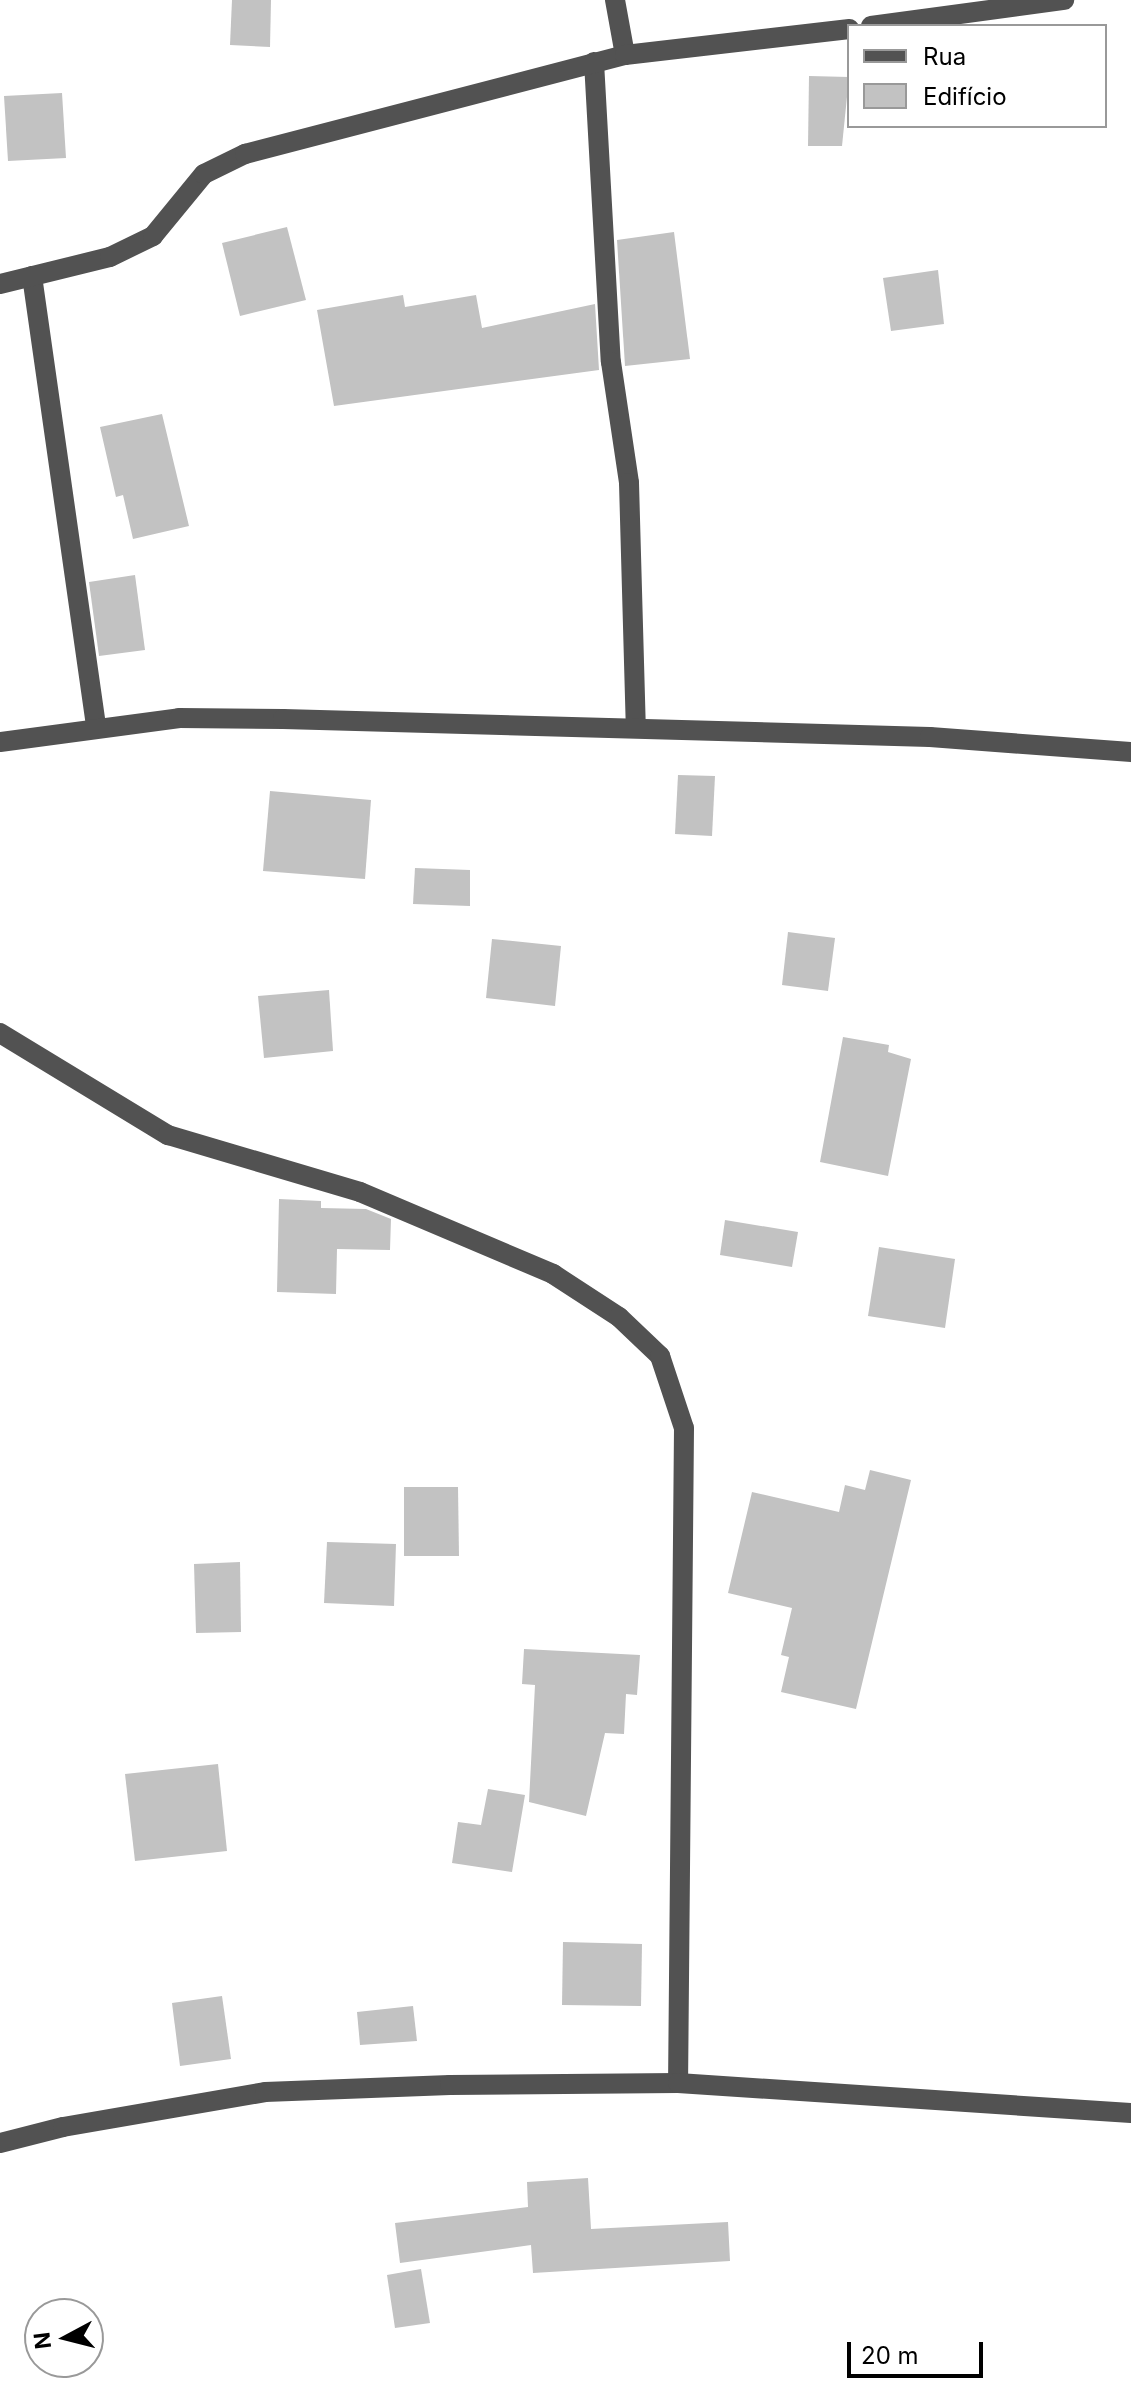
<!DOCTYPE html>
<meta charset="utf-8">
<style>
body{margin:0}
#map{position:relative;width:1131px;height:2402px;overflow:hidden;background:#fff;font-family:Inter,sans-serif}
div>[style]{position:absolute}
.building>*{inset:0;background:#c2c2c2}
.minor>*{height:20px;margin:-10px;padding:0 10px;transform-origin:10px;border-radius:10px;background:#525252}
span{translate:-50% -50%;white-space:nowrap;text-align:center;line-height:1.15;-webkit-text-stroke:6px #fff;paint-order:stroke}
.legend{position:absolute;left:847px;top:24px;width:260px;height:104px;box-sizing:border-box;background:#fff;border:2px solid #999;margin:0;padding:10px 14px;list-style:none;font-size:24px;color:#000}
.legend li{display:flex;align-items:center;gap:16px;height:40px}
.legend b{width:40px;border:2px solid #999}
.north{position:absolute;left:24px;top:2298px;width:80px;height:80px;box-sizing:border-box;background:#fff;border:2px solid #999;border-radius:50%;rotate:263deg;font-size:22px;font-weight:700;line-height:32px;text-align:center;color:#000}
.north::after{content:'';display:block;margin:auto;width:28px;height:36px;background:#000;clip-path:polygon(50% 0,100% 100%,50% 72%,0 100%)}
.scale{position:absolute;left:847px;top:2342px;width:136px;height:36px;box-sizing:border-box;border:4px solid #000;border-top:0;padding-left:10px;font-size:24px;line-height:28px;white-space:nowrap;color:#000;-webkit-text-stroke:6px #fff;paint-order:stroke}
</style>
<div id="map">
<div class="building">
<i style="clip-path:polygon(232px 0,271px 0,270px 47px,230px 45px)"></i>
<i style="clip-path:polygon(809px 76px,849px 77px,842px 146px,808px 146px)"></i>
<i style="clip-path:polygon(62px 93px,66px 158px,8px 161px,4px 96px)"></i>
<i style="clip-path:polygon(287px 227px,306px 300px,240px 316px,222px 243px)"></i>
<i style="clip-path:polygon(674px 232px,690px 359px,625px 366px,617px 240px)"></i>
<i style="clip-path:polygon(938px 270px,944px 324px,891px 331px,883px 278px)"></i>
<i style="clip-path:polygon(403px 295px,405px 307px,476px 295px,482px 328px,595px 304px,599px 370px,334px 406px,317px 310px)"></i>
<i style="clip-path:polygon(162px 414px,189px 526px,133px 539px,123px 495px,116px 497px,100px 427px)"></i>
<i style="clip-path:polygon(135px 575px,145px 650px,99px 656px,89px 582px)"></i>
<i style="clip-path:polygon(678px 775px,715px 776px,712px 836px,675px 834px)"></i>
<i style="clip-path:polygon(270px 791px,371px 800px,365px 879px,263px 871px)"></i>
<i style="clip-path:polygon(415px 868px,470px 870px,470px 906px,413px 904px)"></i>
<i style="clip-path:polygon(788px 932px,835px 938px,828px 991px,782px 985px)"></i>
<i style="clip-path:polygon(492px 939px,561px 946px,555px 1006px,486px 998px)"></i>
<i style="clip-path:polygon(329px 990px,333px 1051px,264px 1058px,258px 996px)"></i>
<i style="clip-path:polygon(843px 1037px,889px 1045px,888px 1052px,911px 1059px,888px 1176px,820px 1162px)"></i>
<i style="clip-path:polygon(279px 1199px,321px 1201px,321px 1208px,366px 1209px,391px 1219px,390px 1250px,337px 1249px,336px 1294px,277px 1292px)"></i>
<i style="clip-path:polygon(725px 1220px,798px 1232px,792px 1267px,720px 1255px)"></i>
<i style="clip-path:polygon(879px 1247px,955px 1259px,945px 1328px,868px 1316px)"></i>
<i style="clip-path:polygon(870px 1470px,911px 1480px,856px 1709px,781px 1692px,789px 1657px,781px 1655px,792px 1608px,728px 1593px,752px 1492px,839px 1512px,845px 1485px,865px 1490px)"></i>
<i style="clip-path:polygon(404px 1487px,458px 1487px,459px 1556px,404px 1556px)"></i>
<i style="clip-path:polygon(327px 1542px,396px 1544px,394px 1606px,324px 1603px)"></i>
<i style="clip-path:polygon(240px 1562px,241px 1632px,196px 1633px,194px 1564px)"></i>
<i style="clip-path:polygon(524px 1649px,640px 1655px,637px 1695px,626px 1694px,624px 1734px,605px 1733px,586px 1816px,529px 1802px,535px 1685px,522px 1684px)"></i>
<i style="clip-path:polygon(218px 1764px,227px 1851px,135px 1861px,125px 1774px)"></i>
<i style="clip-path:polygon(488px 1789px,525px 1795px,512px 1872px,452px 1863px,458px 1822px,481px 1825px)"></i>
<i style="clip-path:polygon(563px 1942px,642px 1944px,641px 2006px,562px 2005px)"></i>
<i style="clip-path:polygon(222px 1996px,231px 2059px,180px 2066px,172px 2003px)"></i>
<i style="clip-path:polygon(413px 2006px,417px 2041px,360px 2045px,357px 2012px)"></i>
<i style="clip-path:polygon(588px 2178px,591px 2229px,728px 2222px,730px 2261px,533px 2273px,531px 2245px,400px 2263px,395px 2223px,528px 2207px,527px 2182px)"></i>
<i style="clip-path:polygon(421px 2269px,430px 2323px,395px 2328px,387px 2275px)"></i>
</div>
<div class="minor">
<i style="left:615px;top:0;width:56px;rotate:79.7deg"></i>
<i style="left:871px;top:26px;width:195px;rotate:-7.7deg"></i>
<i style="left:594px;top:62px;width:300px;rotate:86.8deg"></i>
<i style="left:611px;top:362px;width:122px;rotate:81.5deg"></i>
<i style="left:629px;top:483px;width:244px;rotate:88.4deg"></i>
<i style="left:32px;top:276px;width:455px;rotate:81.9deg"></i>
<i style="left:0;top:284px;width:113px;rotate:-13.8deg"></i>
<i style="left:110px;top:257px;width:48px;rotate:-26deg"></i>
<i style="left:153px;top:236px;width:80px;rotate:-50.6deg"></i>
<i style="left:204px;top:174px;width:46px;rotate:-26deg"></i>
<i style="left:245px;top:154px;width:393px;rotate:-14.6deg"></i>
<i style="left:625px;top:55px;width:226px;rotate:-6.6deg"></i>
<i style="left:0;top:742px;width:181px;rotate:-7.6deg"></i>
<i style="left:179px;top:718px;width:104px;rotate:0.6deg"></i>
<i style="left:283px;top:719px;width:647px;rotate:1.59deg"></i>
<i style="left:930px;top:737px;width:202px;rotate:4.3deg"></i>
<i style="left:0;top:1033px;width:197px;rotate:31.3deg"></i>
<i style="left:168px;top:1135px;width:200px;rotate:16.5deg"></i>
<i style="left:360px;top:1192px;width:210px;rotate:23deg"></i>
<i style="left:553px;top:1274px;width:79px;rotate:33.1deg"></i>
<i style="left:619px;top:1317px;width:57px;rotate:43.6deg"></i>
<i style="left:660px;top:1356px;width:76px;rotate:71.6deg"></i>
<i style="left:684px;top:1428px;width:655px;rotate:90.52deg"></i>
<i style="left:0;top:2143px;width:65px;rotate:-14.3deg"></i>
<i style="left:63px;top:2127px;width:205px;rotate:-9.8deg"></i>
<i style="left:265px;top:2092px;width:185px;rotate:-2.2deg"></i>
<i style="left:450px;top:2085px;width:228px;rotate:-0.5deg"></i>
<i style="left:678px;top:2083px;width:454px;rotate:3.8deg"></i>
</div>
<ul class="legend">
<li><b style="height:10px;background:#525252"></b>Rua</li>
<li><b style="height:22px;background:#c2c2c2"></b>Edifício</li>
</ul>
<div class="north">N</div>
<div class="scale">20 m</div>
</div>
